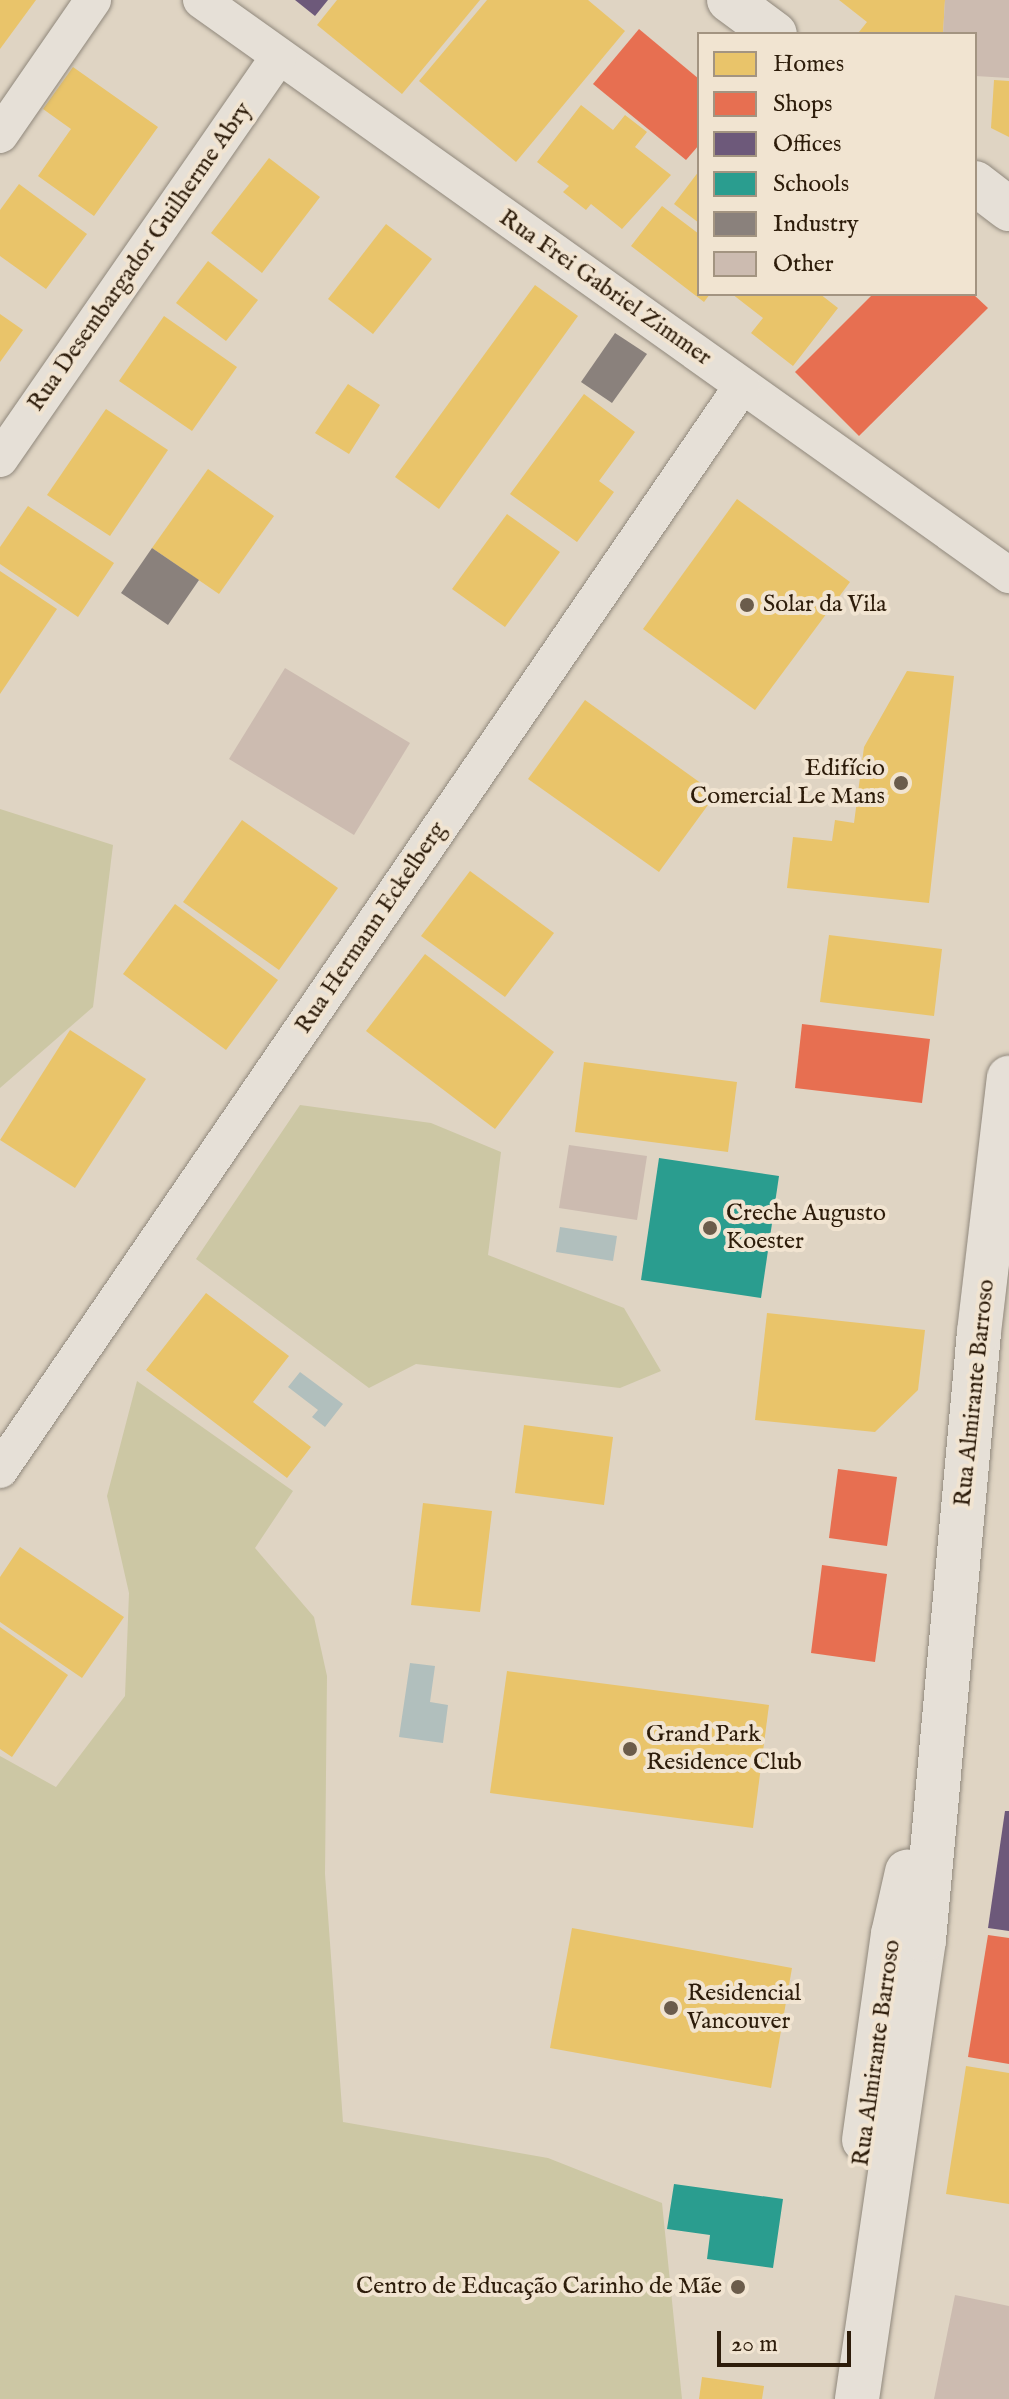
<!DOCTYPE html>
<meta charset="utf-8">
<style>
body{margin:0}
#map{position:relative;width:1009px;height:2399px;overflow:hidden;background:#dfd4c3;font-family:"IM FELL English",serif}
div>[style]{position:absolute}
.green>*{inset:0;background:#ccc7a4}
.water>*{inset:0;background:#b1bfbd}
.homes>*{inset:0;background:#e9c46a}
.shops>*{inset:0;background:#e76f51}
.offices>*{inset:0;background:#6d597a}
.schools>*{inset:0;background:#2a9d8f}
.industry>*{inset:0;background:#8a817c}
.building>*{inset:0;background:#ccbbb0}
.roads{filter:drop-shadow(0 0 2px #90887c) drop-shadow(0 0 2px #90887c)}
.minor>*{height:36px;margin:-18px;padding:0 18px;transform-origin:18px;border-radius:18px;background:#e6e0d7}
.secondary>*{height:44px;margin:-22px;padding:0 22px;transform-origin:22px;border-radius:22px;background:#e6e0d7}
.dots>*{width:22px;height:22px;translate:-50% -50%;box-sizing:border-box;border:4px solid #f1e4d1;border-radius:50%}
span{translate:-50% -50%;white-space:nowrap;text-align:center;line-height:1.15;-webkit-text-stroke:8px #f1e4d1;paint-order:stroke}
.street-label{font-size:24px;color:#2d1c0a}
.poi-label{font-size:24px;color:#2d1c0a}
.left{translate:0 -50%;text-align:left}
.right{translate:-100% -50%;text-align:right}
.legend{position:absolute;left:697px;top:32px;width:280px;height:264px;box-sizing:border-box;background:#f1e4d1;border:2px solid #a39481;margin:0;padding:10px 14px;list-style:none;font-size:24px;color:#2d1c0a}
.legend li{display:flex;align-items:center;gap:16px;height:40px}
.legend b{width:40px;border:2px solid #a39481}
.scale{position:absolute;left:717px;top:2331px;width:134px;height:36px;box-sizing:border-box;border:4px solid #2d1c0a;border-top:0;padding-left:10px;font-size:24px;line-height:28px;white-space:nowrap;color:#2d1c0a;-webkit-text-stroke:6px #f1e4d1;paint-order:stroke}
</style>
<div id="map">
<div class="green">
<i style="clip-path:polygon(0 809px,113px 845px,93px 1007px,0 1088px)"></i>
<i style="clip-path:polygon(300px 1105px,431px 1123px,501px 1152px,488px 1255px,624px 1308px,661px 1371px,620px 1388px,416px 1364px,369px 1388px,196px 1259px)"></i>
<i style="clip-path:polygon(137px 1381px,293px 1491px,255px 1548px,314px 1617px,327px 1676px,325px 1874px,343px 2122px,548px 2158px,662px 2203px,682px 2399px,0 2399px,0 1756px,56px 1787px,125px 1696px,129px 1593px,107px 1496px)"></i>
</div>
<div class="water">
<i style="clip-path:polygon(560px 1227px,617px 1236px,613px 1261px,556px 1252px)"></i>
<i style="clip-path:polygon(300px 1372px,343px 1404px,325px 1427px,312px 1417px,318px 1410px,288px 1387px)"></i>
<i style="clip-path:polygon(410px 1663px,435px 1666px,430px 1702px,448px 1705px,443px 1743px,399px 1737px)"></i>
</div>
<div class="homes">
<i style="clip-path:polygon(0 0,36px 0,0 49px)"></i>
<i style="clip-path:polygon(337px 0,480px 0,402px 94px,317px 25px)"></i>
<i style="clip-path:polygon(487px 0,588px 0,625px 31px,516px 162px,419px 81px)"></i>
<i style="clip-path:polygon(839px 0,945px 0,943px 34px,862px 34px,859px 32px,867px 22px)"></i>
<i style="clip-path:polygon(73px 67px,158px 127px,94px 216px,38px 176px,71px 129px,43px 109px)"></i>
<i style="clip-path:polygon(994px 80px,1009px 81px,1009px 137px,991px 128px)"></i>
<i style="clip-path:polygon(581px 105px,613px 130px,625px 115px,647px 132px,635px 147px,671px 175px,622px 229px,591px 204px,586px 210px,563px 192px,569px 186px,537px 162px)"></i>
<i style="clip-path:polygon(269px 158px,320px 197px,262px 273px,211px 233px)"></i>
<i style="clip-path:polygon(699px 171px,699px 223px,674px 204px)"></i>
<i style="clip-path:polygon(19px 184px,87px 234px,46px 289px,0 256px,0 210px)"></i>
<i style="clip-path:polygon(662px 206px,699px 234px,699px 294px,710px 294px,704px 302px,631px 246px)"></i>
<i style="clip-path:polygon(386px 224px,432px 259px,373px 334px,328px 299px)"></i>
<i style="clip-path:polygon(208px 261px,258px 300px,226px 341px,176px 303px)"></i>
<i style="clip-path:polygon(535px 285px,578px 316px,439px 509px,395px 477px)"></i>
<i style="clip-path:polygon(732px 294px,820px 294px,838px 308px,793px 366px,751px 333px,763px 318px)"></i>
<i style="clip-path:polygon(0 314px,23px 330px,0 362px)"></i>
<i style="clip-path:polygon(164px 316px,237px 367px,192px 431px,119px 381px)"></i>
<i style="clip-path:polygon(348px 384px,380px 405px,349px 454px,315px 433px)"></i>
<i style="clip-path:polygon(584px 394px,635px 432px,599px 481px,614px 492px,577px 542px,510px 494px)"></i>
<i style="clip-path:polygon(106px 409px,168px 450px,110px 536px,47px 495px)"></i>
<i style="clip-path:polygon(208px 469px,274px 516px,219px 594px,152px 548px)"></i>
<i style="clip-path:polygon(737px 499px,850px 582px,755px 710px,643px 629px)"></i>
<i style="clip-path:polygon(28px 506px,114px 563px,78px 617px,0 564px,0 547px)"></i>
<i style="clip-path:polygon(507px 514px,560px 552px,505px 627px,452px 589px)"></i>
<i style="clip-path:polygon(0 571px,57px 609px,0 694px)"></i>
<i style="clip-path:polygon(907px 671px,954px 676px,929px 903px,787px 888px,793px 837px,832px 841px,835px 820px,854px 823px,864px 747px)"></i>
<i style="clip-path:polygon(585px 700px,716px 794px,659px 872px,528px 779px)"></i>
<i style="clip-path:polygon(242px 820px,338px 888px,279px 970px,183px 902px)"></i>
<i style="clip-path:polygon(470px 871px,554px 933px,505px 997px,421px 936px)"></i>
<i style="clip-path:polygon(175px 904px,278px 980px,226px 1050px,123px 974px)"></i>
<i style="clip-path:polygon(829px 935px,942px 949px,934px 1016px,820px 1002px)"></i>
<i style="clip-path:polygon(425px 954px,554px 1052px,495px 1129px,366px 1031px)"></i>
<i style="clip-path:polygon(70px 1030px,146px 1079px,75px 1188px,0 1140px)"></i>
<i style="clip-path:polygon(584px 1062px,737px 1082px,728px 1152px,575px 1132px)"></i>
<i style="clip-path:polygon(206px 1293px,289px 1356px,253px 1402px,311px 1447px,287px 1478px,146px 1370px)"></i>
<i style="clip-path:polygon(767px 1313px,925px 1330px,918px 1390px,875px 1432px,755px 1420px)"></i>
<i style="clip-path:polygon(524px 1425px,613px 1437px,604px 1505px,515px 1493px)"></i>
<i style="clip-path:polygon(423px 1503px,492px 1511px,480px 1612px,411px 1605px)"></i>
<i style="clip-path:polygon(20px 1547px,124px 1617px,82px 1678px,0 1622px,0 1577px)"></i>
<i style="clip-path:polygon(0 1627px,68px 1675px,12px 1757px,0 1749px)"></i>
<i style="clip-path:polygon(507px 1671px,769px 1705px,753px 1828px,490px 1793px)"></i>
<i style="clip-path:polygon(572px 1928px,792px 1968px,771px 2088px,550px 2048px)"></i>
<i style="clip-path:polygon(966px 2066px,1009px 2073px,1009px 2204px,946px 2194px)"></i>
<i style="clip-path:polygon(702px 2377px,764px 2386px,762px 2399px,699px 2399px)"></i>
</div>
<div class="shops">
<i style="clip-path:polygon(639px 29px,699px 79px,699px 145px,686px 160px,593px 84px)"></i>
<i style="clip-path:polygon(873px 294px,973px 294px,988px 308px,859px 436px,795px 372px)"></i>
<i style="clip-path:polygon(802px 1024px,930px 1039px,922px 1103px,795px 1088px)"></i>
<i style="clip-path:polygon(838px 1469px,897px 1477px,887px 1546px,829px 1538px)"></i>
<i style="clip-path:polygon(822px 1565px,887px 1574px,875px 1662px,811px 1653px)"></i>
<i style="clip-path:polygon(988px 1935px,1009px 1938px,1009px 2064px,968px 2057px)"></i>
</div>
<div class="offices">
<i style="clip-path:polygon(295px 0,328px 0,315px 16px)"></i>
<i style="clip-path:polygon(1005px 1811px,1009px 1811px,1009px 1931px,988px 1928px)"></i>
</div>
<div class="schools">
<i style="clip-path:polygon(659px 1158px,779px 1176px,761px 1298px,641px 1280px)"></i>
<i style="clip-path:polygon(674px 2184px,783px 2199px,773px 2268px,707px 2259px,710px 2235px,667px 2229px)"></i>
</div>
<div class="industry">
<i style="clip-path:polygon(615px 333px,647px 354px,612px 403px,581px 382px)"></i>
<i style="clip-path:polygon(152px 548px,199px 580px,168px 625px,121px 593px)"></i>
</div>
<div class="building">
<i style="clip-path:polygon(945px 0,1009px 0,1009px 78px,975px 76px,975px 34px,943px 34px)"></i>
<i style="clip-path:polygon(285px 668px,410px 743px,354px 835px,229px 759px)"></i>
<i style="clip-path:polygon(569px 1145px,647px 1156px,637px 1220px,559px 1208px)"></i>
<i style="clip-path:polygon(955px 2295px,1009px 2306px,1009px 2399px,934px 2399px)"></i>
</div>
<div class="roads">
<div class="minor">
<i style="left:201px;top:0;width:992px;rotate:35.44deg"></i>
<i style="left:0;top:135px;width:164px;rotate:-55.4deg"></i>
<i style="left:0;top:459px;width:490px;rotate:-55.3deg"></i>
<i style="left:0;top:1470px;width:1314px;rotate:-55.61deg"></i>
</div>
<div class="secondary">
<i style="left:729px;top:0;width:57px;rotate:36.5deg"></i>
<i style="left:975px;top:183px;width:43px;rotate:37.4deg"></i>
<i style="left:864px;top:2140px;width:208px;rotate:-82deg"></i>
<i style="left:893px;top:1934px;width:64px;rotate:-77.3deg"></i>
<i style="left:857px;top:2399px;width:464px;rotate:-81.7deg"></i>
<i style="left:924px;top:1940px;width:610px;rotate:-84.83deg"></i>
<i style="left:979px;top:1332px;width:256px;rotate:-83.3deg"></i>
</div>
</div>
<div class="dots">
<i style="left:747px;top:605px;background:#6b5c4b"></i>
<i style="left:901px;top:783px;background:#6b5c4b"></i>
<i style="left:710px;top:1228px;background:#6b5c4b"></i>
<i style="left:630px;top:1749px;background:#6b5c4b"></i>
<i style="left:671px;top:2008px;background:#6b5c4b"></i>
<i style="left:738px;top:2287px;background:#6b5c4b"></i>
</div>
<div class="street-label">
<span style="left:140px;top:257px;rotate:-55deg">Rua Desembargador Guilherme Abry</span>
<span style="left:605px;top:288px;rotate:35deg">Rua Frei Gabriel Zimmer</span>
<span style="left:371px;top:928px;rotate:-56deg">Rua Hermann Eckelberg</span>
<span style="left:975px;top:1393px;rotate:-84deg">Rua Almirante Barroso</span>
<span style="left:877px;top:2053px;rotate:-82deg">Rua Almirante Barroso</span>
</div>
<div class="poi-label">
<span class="left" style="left:763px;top:605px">Solar da Vila</span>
<span class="right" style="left:885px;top:783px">Edifício<br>Comercial Le Mans</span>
<span class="left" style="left:726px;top:1228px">Creche Augusto<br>Koester</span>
<span class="left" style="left:646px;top:1749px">Grand Park<br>Residence Club</span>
<span class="left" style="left:687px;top:2008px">Residencial<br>Vancouver</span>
<span class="right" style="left:722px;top:2287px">Centro de Educação Carinho de Mãe</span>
</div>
<ul class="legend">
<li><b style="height:22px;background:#e9c46a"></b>Homes</li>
<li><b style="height:22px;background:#e76f51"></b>Shops</li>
<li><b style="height:22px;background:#6d597a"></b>Offices</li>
<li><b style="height:22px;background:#2a9d8f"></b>Schools</li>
<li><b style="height:22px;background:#8a817c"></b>Industry</li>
<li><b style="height:22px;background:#ccbbb0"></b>Other</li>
</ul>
<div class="scale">20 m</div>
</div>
